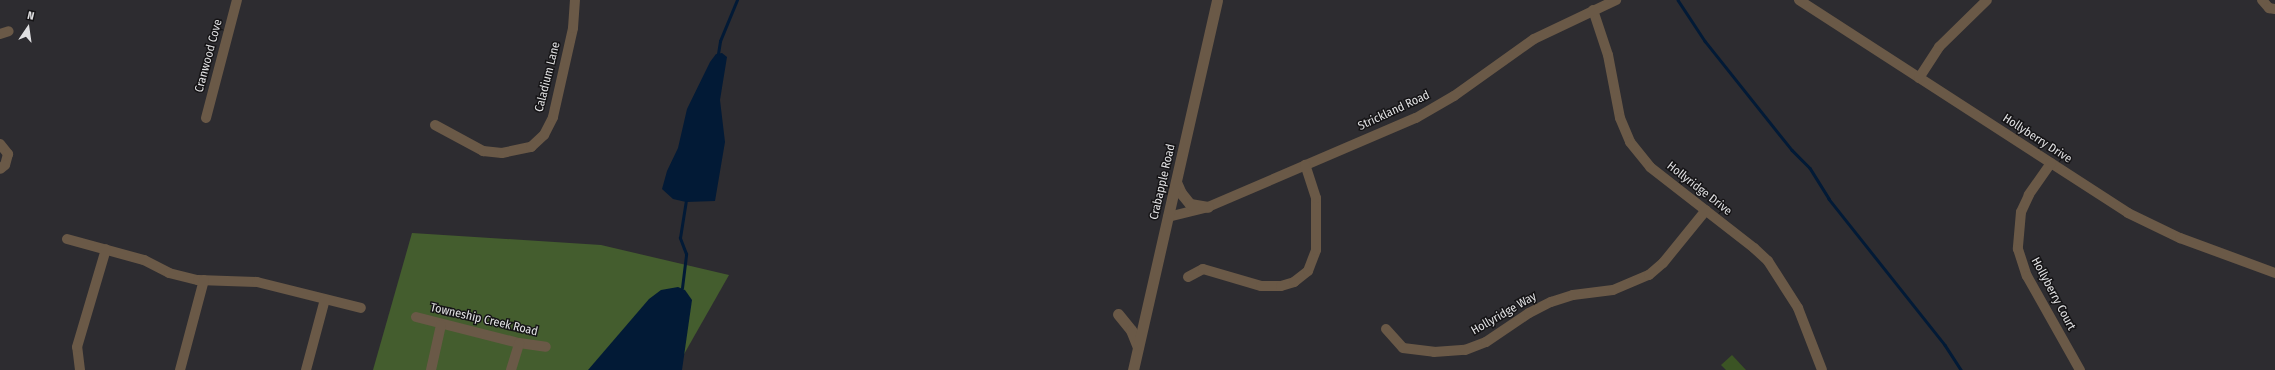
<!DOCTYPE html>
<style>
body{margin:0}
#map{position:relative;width:2275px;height:370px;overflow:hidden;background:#2d2c30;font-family:"Fira Sans Condensed",sans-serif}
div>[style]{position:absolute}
.green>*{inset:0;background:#3b5424}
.forest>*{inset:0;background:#445d2e}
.water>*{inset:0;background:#021a36}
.stream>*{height:2.5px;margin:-1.25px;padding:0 1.25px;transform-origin:1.25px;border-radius:1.25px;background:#021a36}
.minor>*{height:10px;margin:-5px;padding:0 5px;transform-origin:5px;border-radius:5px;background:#6a5947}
.tertiary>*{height:11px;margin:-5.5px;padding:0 5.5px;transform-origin:5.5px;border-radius:5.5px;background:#6a5947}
span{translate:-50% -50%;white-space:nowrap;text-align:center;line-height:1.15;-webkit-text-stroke:3px #151416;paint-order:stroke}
.street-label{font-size:12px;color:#e1e1e3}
.north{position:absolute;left:8px;top:8px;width:40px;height:40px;-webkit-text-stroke:3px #151416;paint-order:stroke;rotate:13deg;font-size:11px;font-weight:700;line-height:16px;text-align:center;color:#e1e1e3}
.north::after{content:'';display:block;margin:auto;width:14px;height:18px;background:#e1e1e3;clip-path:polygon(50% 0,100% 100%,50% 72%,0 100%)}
</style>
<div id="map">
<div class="green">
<i style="clip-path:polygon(1732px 355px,1746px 370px,1726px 370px,1721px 365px)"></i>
</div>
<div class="forest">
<i style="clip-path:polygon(412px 233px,601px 245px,729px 275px,675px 370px,373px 370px)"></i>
</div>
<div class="water">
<i style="clip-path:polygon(722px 53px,727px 57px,720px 100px,725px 142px,715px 201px,686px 202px,673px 199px,662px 189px,667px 171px,678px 148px,687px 109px,710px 62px,716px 54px)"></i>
<i style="clip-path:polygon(678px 287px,685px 290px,692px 300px,682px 370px,588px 370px,649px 299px,661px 290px)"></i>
</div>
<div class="stream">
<i style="left:1678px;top:0;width:49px;rotate:56.6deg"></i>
<i style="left:1705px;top:41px;width:139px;rotate:51.4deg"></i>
<i style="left:1792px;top:150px;width:25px;rotate:45deg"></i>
<i style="left:1810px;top:168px;width:36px;rotate:58deg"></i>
<i style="left:1829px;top:199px;width:186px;rotate:51.5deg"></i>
<i style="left:1945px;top:345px;width:30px;rotate:57deg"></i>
<i style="left:718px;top:54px;width:13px;rotate:-81deg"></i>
<i style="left:720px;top:41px;width:44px;rotate:-67.5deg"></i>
<i style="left:682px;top:288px;width:34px;rotate:-83deg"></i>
<i style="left:686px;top:254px;width:17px;rotate:-111deg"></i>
<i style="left:680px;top:238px;width:36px;rotate:-81deg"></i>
</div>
<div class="minor">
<i style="left:1799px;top:0;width:392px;rotate:32.9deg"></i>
<i style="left:2128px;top:213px;width:58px;rotate:25.7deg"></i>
<i style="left:2180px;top:238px;width:101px;rotate:20.2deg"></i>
<i style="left:2262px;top:0;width:11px;rotate:49deg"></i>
<i style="left:2269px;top:8px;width:6px;rotate:9deg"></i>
<i style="left:1593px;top:10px;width:47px;rotate:71.6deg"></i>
<i style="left:1608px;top:55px;width:64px;rotate:79.2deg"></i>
<i style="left:1620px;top:118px;width:26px;rotate:67deg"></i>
<i style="left:1630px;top:142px;width:32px;rotate:51deg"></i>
<i style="left:1650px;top:167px;width:132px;rotate:37.9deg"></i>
<i style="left:1754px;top:248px;width:19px;rotate:43deg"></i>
<i style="left:1768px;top:261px;width:56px;rotate:57.4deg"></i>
<i style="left:1798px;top:308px;width:66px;rotate:68.8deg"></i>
<i style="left:0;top:34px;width:9px;rotate:-18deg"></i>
<i style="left:1919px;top:78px;width:37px;rotate:-57deg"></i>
<i style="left:1939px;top:47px;width:67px;rotate:-44.4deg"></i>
<i style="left:206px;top:118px;width:122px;rotate:-75.3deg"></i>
<i style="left:435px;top:125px;width:55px;rotate:28.4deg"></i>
<i style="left:483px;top:151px;width:19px;rotate:6deg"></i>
<i style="left:502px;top:153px;width:30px;rotate:-12deg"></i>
<i style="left:531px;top:147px;width:18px;rotate:-43deg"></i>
<i style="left:544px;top:135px;width:20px;rotate:-63deg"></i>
<i style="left:553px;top:117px;width:91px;rotate:-77.3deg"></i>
<i style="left:573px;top:28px;width:28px;rotate:-86deg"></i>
<i style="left:0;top:144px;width:13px;rotate:51deg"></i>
<i style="left:8px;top:154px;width:11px;rotate:105deg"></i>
<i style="left:5px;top:165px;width:6px;rotate:141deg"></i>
<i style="left:2051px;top:163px;width:39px;rotate:125deg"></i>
<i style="left:2029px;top:195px;width:19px;rotate:115deg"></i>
<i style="left:2021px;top:212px;width:37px;rotate:95deg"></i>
<i style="left:2018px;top:249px;width:28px;rotate:72deg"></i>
<i style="left:2027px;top:276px;width:108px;rotate:60.6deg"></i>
<i style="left:1168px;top:217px;width:41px;rotate:-14deg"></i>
<i style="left:1208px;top:207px;width:226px;rotate:-23.2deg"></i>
<i style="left:1416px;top:118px;width:44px;rotate:-30.1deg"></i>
<i style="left:1454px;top:96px;width:98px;rotate:-35.5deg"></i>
<i style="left:1534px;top:39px;width:91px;rotate:-25.4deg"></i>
<i style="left:67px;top:239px;width:80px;rotate:15.3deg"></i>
<i style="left:144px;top:260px;width:28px;rotate:27deg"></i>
<i style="left:169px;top:273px;width:30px;rotate:14deg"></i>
<i style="left:198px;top:280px;width:59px;rotate:1.9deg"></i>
<i style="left:257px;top:282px;width:107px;rotate:14deg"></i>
<i style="left:1188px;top:277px;width:17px;rotate:-28deg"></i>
<i style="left:1203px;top:269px;width:60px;rotate:16.3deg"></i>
<i style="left:1261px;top:286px;width:20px"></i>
<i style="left:1281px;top:286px;width:14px;rotate:-17deg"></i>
<i style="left:1294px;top:282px;width:18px;rotate:-38deg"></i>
<i style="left:1308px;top:271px;width:22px;rotate:-69deg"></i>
<i style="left:1316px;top:250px;width:52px;rotate:-90deg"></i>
<i style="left:1316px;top:198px;width:35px;rotate:-108deg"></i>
<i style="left:416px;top:317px;width:106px;rotate:14.2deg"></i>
<i style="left:519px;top:343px;width:27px;rotate:8deg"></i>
<i style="left:1386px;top:329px;width:25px;rotate:48deg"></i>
<i style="left:1403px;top:348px;width:31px;rotate:7deg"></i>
<i style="left:1434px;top:352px;width:31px;rotate:-4deg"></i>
<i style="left:1465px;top:350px;width:22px;rotate:-21deg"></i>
<i style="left:1486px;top:342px;width:52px;rotate:-34deg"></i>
<i style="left:1529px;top:313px;width:25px;rotate:-27deg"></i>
<i style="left:1551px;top:302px;width:23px;rotate:-18deg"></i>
<i style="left:1573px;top:295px;width:40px;rotate:-7.1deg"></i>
<i style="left:1613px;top:290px;width:39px;rotate:-23deg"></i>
<i style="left:1649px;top:275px;width:18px;rotate:-41deg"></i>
<i style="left:1663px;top:263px;width:68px;rotate:-50.9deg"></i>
<i style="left:80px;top:370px;width:23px;rotate:-97deg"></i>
<i style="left:77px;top:347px;width:102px;rotate:-73.5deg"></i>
<i style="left:180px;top:370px;width:93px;rotate:-75.1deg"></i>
<i style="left:306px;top:370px;width:73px;rotate:-75deg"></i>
<i style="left:431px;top:370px;width:46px;rotate:-77.5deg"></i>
<i style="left:511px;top:370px;width:28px;rotate:-73deg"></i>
</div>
<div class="tertiary">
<i style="left:1176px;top:182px;width:12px;rotate:66deg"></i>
<i style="left:1181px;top:193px;width:14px;rotate:51deg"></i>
<i style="left:1190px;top:204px;width:18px;rotate:9deg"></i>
<i style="left:1118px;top:314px;width:21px;rotate:51deg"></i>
<i style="left:1131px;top:330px;width:18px;rotate:68deg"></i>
<i style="left:1133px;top:370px;width:379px;rotate:-77.2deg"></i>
</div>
<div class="street-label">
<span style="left:209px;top:56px;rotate:-75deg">Cranwood Cove</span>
<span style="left:548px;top:77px;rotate:-76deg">Caladium Lane</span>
<span style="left:1394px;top:111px;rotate:-25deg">Strickland Road</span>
<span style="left:2037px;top:139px;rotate:33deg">Hollyberry Drive</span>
<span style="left:1163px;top:182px;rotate:-77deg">Crabapple Road</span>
<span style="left:1699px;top:189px;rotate:38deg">Hollyridge Drive</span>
<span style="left:2053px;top:294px;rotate:62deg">Hollyberry Court</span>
<span style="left:1504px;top:314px;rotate:-30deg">Hollyridge Way</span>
<span style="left:484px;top:320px;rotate:13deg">Towneship Creek Road</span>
</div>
<div class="north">N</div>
</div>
